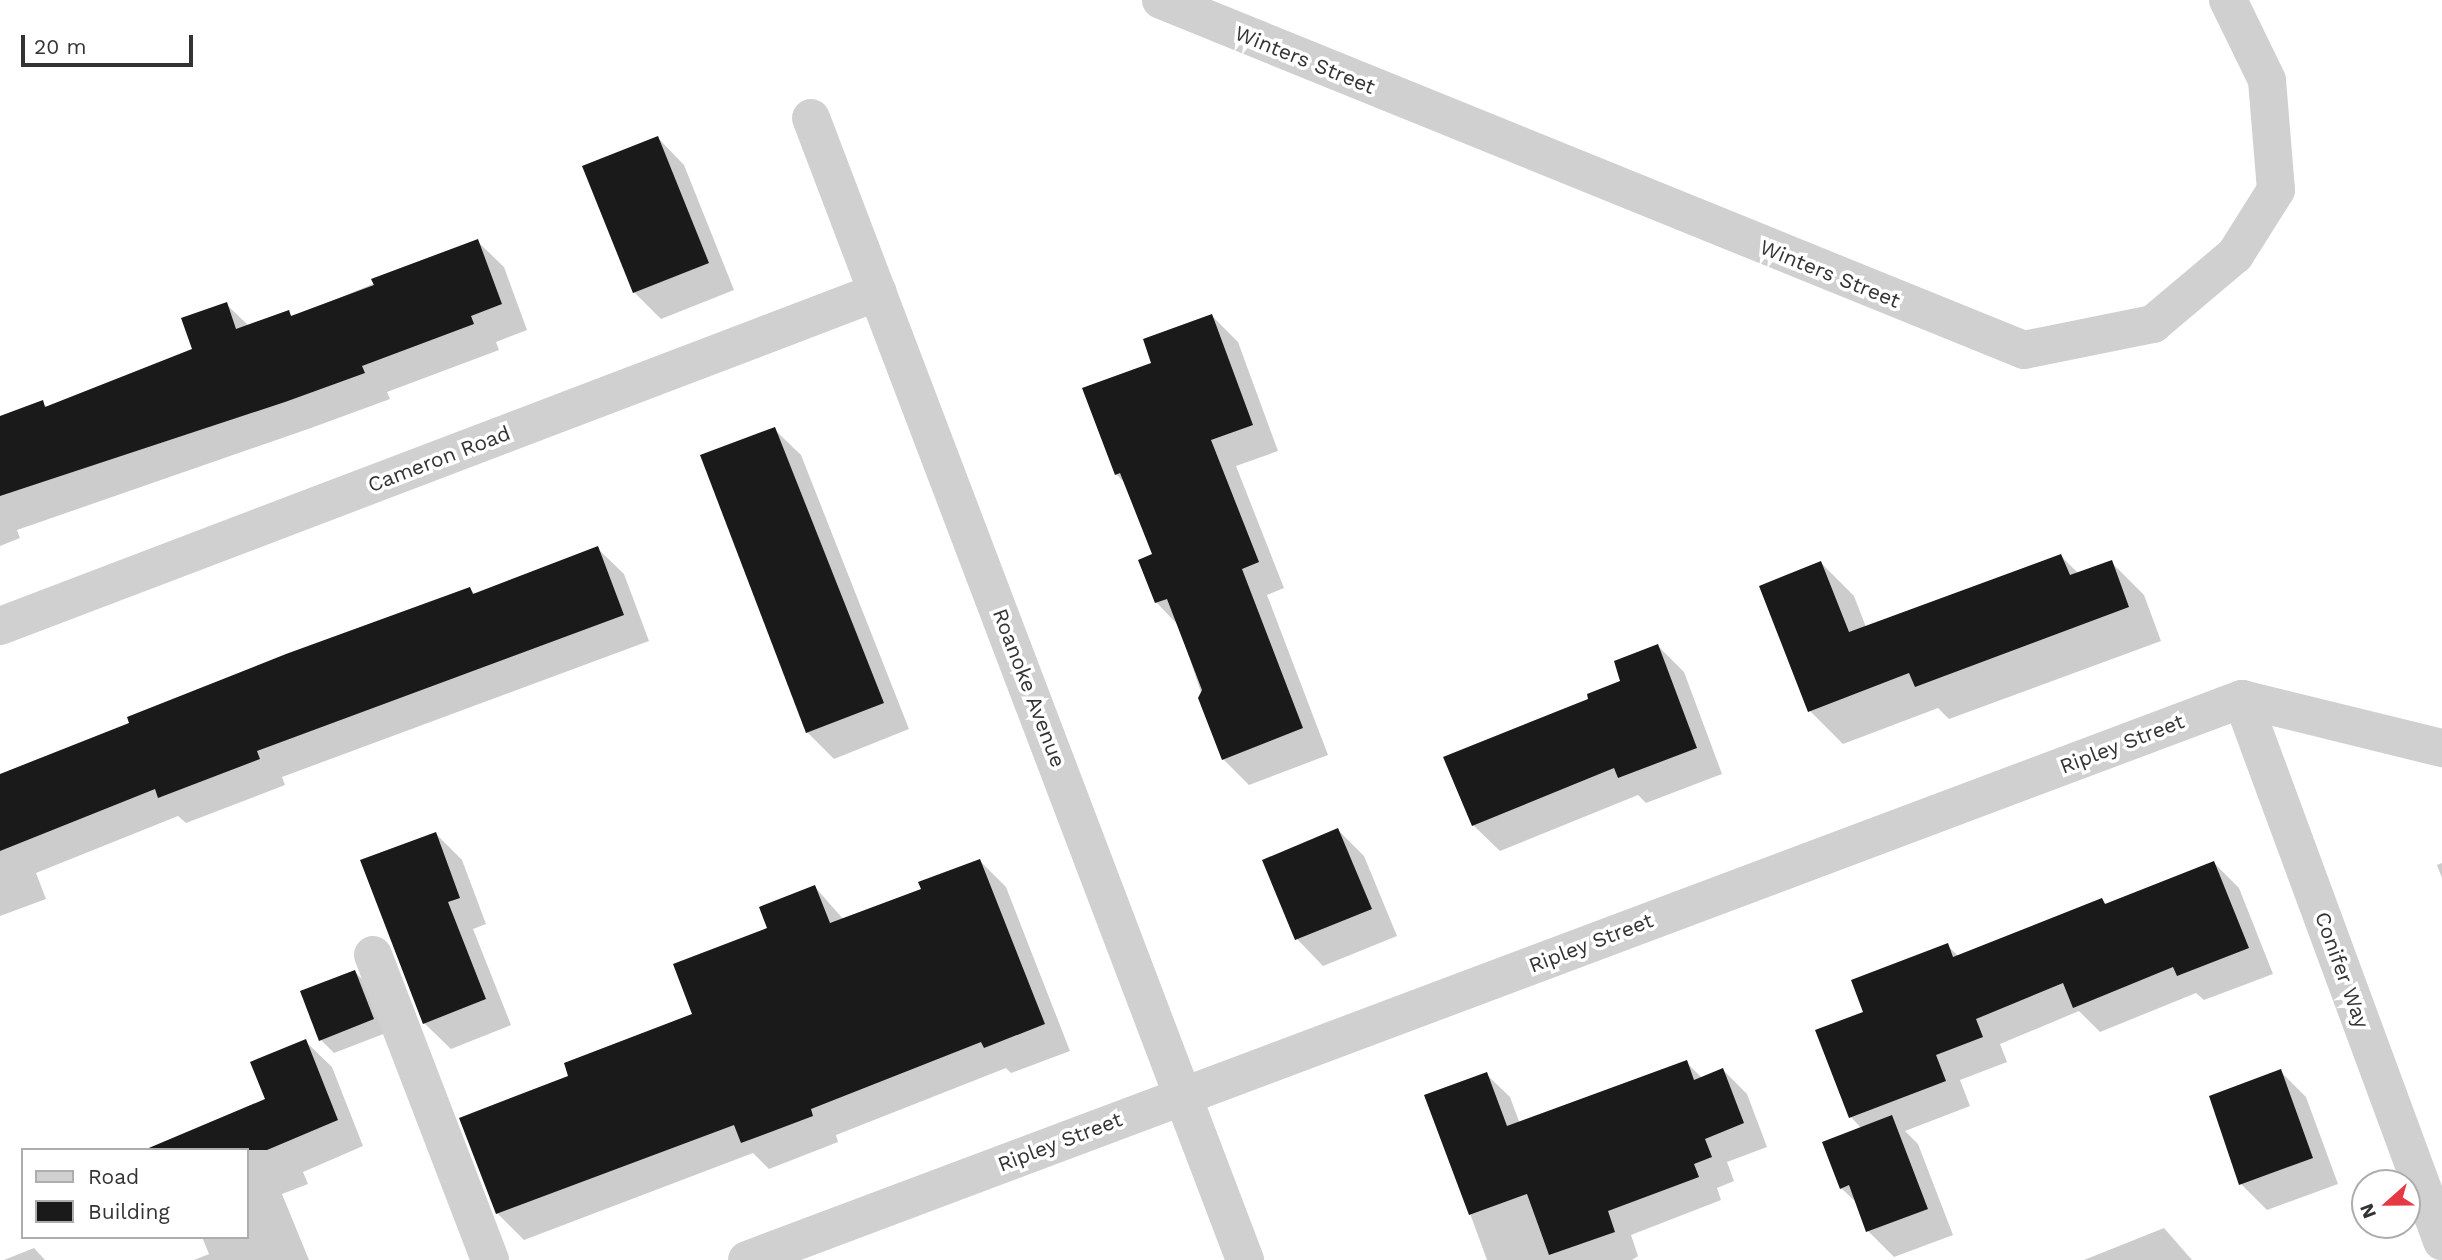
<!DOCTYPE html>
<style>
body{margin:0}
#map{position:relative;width:2442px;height:1260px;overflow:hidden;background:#fff;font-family:"Work Sans",sans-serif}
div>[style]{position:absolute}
.shadow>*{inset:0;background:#0003}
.building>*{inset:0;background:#1a1a1a}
.minor>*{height:38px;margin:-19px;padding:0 19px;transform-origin:19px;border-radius:19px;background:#d0d0d0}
span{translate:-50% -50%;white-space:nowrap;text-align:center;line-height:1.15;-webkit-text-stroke:7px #fff;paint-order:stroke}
.street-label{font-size:21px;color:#333}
.legend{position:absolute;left:21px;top:1148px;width:228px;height:91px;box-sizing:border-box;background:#fff;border:2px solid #adadad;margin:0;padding:9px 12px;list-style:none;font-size:21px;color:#333}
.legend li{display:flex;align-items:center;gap:14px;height:35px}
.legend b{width:35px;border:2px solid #adadad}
.north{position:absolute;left:2351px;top:1169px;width:70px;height:70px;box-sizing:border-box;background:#fff;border:2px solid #adadad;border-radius:50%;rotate:249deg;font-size:19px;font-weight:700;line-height:28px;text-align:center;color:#333}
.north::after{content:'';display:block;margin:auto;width:24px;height:32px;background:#e63946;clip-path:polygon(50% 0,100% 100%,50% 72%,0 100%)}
.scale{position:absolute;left:21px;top:35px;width:172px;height:32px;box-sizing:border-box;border:4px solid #333;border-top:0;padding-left:9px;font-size:21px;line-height:24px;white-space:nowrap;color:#333;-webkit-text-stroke:5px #fff;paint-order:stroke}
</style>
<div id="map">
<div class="shadow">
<i style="clip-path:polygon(658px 138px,684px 165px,734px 290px,661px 319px,634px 292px,584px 167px)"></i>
<i style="clip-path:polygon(477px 241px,504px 267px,527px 330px,496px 342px,499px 350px,387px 392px,390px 399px,311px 428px,17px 530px,20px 538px,0 546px,0 418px,42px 402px,48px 408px,194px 350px,226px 304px,249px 326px,288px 312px,293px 317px)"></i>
<i style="clip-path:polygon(1212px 316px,1238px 342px,1278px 451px,1236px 466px,1284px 588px,1267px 595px,1328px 755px,1249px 785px,1223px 759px,1179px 626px,1156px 602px,1154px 555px,1126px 484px,1116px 474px,1153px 364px)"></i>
<i style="clip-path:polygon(774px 429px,801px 455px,909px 729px,834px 759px,807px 732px)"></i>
<i style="clip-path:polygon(597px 548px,624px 574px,649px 641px,282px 777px,285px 785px,186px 823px,178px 816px,36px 873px,46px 899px,0 916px,0 776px,470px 589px,476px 595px)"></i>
<i style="clip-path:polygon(2061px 556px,2079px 574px,2111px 562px,2144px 595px,2161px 641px,1949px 719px,1938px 708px,1843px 744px,1810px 711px,1821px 563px,1854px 596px,1866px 627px)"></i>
<i style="clip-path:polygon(1658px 646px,1684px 672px,1722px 774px,1646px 803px,1638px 795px,1500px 851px,1473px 825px)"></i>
<i style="clip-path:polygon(1338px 830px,1364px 856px,1397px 936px,1323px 966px,1297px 939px)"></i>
<i style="clip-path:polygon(436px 834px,462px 860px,486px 924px,473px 929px,511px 1025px,451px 1049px,424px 1023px)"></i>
<i style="clip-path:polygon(980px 861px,1006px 887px,1070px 1051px,1011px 1073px,1006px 1068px,836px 1135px,838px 1142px,769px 1169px,753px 1153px,524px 1240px,497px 1213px,571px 1077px,694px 1015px,769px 929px,815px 887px,844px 920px,923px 890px)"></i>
<i style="clip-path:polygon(2214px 863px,2239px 888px,2273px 974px,2204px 1000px,2196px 993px,2100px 1032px,2079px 1011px,2000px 1044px,2007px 1062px,1960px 1080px,1970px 1106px,1905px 1131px,1918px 1144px,1953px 1235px,1894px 1257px,1868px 1231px,1858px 1204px,1841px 1188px,1862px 1129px,1851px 1117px,1865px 1013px,1947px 945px,1959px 957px,2102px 900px,2107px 905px)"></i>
<i style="clip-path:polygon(2442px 863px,2442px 878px,2437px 865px)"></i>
<i style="clip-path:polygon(355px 972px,368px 985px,386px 1033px,334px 1053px,321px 1040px)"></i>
<i style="clip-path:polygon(305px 1041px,332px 1067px,363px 1146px,303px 1172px,308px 1184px,282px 1194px,309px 1260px,194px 1260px,209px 1254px,202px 1237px,247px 1237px,247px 1150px,267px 1100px)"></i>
<i style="clip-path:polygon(1686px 1062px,1702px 1078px,1723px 1070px,1747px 1094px,1767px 1147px,1727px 1162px,1734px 1181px,1717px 1188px,1721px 1200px,1631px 1235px,1638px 1256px,1632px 1260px,1487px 1260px,1427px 1096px,1486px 1074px,1510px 1097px,1520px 1124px)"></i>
<i style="clip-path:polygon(2280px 1071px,2306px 1097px,2338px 1184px,2267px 1210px,2241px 1184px)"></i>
<i style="clip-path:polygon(2164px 1228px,2192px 1260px,2084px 1260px)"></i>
<i style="clip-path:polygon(34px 1248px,45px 1260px,4px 1260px)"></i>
</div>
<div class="building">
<i style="clip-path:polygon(658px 136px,709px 263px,633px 293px,582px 166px)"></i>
<i style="clip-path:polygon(478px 239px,502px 304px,471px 316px,474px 324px,362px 366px,365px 373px,285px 402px,0 496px,0 416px,43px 400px,45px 407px,192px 349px,181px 318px,227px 302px,236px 329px,289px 310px,291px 316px,374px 285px,371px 279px)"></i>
<i style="clip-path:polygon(1212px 314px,1253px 425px,1211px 440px,1259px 562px,1242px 569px,1303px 728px,1222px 760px,1198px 698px,1202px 690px,1167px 599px,1155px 603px,1138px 560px,1152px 554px,1120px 473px,1115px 475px,1082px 388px,1151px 363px,1143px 339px)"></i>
<i style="clip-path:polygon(775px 427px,884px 703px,806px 733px,700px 455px)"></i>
<i style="clip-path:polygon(598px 546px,624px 615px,257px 751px,260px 759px,158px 798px,155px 789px,0 851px,0 774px,129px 723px,127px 717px,286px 654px,470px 587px,473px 594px)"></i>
<i style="clip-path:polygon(2061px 554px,2070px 575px,2112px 560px,2129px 607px,1915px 687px,1909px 673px,1808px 712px,1759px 586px,1821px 561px,1849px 632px)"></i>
<i style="clip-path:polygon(1658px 644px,1697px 748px,1618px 778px,1614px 768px,1472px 826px,1443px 757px,1588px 699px,1587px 694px,1620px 681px,1614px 661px)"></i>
<i style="clip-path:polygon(1338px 828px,1372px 909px,1295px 940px,1262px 860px)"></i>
<i style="clip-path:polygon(436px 832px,460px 898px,448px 902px,486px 999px,423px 1024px,360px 860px)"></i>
<i style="clip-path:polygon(980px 859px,1045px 1024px,984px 1048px,981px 1042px,811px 1109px,813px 1116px,741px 1143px,734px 1125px,496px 1214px,459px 1118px,568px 1076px,564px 1063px,692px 1014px,673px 964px,767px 928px,759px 907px,815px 885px,830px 923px,921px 889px,918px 882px)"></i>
<i style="clip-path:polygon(2214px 861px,2249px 948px,2177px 976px,2173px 967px,2073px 1008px,2063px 983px,1976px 1019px,1983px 1037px,1936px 1055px,1946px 1081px,1849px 1118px,1815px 1030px,1863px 1012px,1851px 980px,1948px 943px,1953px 957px,2102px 898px,2105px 904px)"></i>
<i style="clip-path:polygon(355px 970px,374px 1019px,319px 1041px,300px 991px)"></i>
<i style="clip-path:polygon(306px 1039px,338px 1120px,267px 1150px,144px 1150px,265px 1099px,250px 1062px)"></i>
<i style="clip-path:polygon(1687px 1060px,1694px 1080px,1723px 1068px,1744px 1123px,1705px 1139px,1712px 1157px,1694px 1164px,1699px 1177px,1608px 1211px,1615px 1232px,1549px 1255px,1527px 1194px,1469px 1215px,1424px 1095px,1487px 1072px,1507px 1126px)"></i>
<i style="clip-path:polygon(2281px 1069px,2313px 1158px,2239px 1185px,2209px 1096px)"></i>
<i style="clip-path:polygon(1892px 1115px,1928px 1209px,1866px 1232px,1849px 1185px,1840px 1189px,1822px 1142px)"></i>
</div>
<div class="minor">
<i style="left:1161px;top:0;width:931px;rotate:22.08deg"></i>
<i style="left:2024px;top:350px;width:132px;rotate:-11.4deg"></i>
<i style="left:2153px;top:324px;width:107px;rotate:-40.1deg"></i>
<i style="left:2235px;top:255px;width:77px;rotate:-57.8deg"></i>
<i style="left:2276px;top:190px;width:110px;rotate:-94.7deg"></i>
<i style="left:2267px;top:80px;width:89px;rotate:-116deg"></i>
<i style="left:811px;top:118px;width:1222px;rotate:69.19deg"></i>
<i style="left:0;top:626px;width:939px;rotate:-20.83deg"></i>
<i style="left:2242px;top:699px;width:578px;rotate:69.75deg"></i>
<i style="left:373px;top:955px;width:327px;rotate:69deg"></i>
<i style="left:747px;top:1260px;width:1597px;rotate:-20.57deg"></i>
<i style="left:2242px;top:699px;width:206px;rotate:13.8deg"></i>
</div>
<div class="street-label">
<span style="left:1305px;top:60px;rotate:22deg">Winters Street</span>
<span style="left:1830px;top:274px;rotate:22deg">Winters Street</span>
<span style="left:439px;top:459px;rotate:-21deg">Cameron Road</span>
<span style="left:1029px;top:688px;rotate:69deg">Roanoke Avenue</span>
<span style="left:2122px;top:744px;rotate:-21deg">Ripley Street</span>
<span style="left:1591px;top:943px;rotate:-21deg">Ripley Street</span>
<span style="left:2342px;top:970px;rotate:70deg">Conifer Way</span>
<span style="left:1060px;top:1142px;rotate:-21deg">Ripley Street</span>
</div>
<ul class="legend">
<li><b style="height:9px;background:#d0d0d0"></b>Road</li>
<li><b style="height:19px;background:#1a1a1a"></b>Building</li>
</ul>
<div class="north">N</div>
<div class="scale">20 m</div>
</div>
